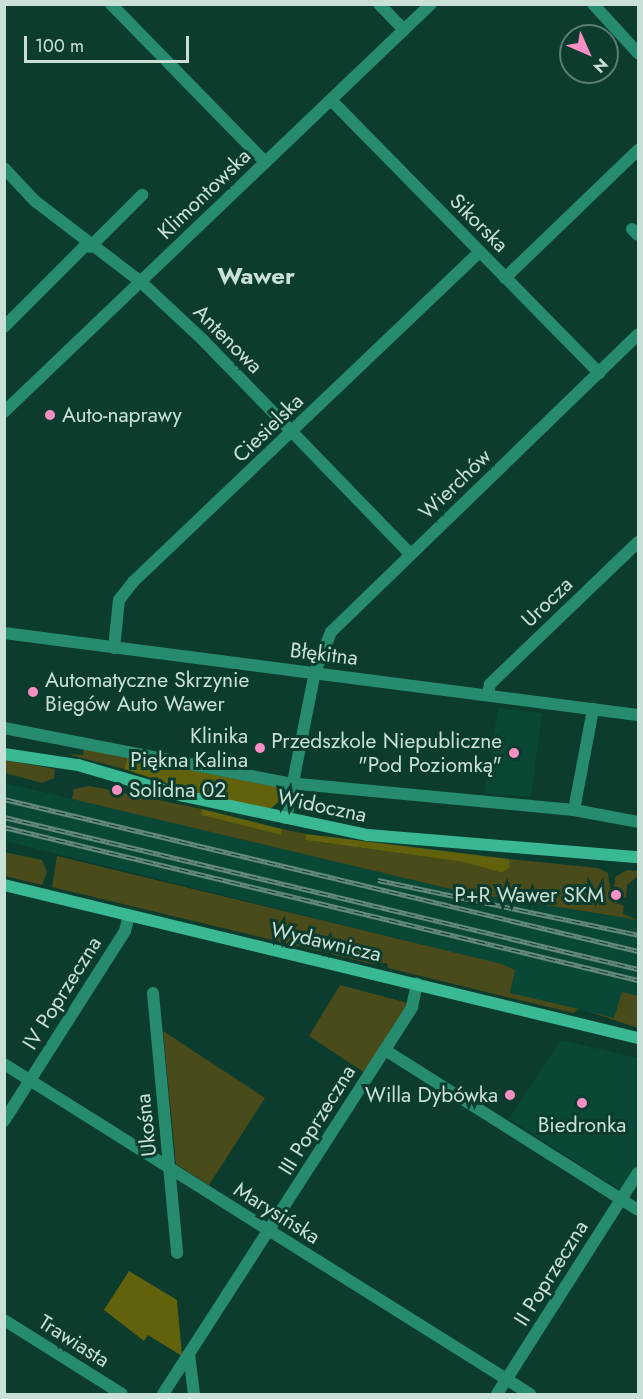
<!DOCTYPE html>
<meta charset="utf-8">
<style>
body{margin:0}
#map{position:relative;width:643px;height:1399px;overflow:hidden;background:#0c3c2e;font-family:Jost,sans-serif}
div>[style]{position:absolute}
.built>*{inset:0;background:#094737}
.green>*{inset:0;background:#4a4b1a}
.forest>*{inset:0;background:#62620d}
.minor>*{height:12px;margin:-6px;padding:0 6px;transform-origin:6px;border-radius:6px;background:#278c6f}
.secondary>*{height:12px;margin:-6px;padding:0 6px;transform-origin:6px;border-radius:6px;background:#39b894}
.rail>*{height:5px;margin-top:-2.5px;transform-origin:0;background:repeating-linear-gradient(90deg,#0c3c2e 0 9px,#65897e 0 18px);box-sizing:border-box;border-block:2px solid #65897e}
.dots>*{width:16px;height:16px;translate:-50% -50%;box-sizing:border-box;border:3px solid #0c3c2e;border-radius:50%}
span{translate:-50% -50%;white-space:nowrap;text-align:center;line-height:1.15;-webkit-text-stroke:6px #0c3c2e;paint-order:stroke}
.street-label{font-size:21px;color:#c9e0d7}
.poi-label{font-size:21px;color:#c9e0d7}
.left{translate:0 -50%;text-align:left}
.right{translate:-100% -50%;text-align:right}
.quarter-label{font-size:24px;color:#c9e0d7;font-weight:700}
.frame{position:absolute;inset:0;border:6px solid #c9e0d7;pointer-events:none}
.north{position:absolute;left:559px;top:24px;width:60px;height:60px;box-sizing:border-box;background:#0c3c2e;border:2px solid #587e72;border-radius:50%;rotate:135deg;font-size:16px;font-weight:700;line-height:24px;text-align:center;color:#c9e0d7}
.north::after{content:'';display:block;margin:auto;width:21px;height:27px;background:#fb8fc5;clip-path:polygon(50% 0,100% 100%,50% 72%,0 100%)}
.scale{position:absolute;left:24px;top:36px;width:165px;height:27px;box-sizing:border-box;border:3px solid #c9e0d7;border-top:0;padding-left:8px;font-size:18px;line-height:21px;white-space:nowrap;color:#c9e0d7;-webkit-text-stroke:4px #0c3c2e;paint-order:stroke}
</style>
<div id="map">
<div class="built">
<i style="clip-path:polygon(498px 708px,542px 713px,531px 797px,485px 793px)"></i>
<i style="clip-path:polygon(5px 783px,459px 891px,638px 920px,638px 1013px,614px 1018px,510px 993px,515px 970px,501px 964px,5px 841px)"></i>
<i style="clip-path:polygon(561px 1040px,638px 1058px,638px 1164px,622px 1191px,509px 1119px)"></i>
</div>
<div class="green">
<i style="clip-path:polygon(84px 749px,127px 758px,124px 769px,67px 754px,83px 755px)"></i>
<i style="clip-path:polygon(5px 760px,55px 769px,54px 778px,42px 783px,5px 773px)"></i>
<i style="clip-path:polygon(90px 786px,202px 809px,201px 815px,281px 835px,282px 829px,306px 834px,305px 840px,464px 862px,502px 873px,510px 867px,509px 859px,598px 868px,608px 873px,612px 901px,624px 906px,623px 914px,638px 920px,459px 891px,72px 799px,74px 789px)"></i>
<i style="clip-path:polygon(4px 852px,42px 860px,47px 872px,42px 885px,5px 876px)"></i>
<i style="clip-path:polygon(57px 856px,502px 964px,515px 970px,510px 993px,579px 1009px,573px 1013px,388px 968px,387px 963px,372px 964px,52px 887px)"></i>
<i style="clip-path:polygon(627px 870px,638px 871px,638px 876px,627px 885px,626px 898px,614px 889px,615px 877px)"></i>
<i style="clip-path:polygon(340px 985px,408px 1003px,365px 1073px,309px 1036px)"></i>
<i style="clip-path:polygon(622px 992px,638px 996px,638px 1028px,587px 1011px,614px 1018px)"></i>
<i style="clip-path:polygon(163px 1031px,265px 1098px,209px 1185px,176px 1164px)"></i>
</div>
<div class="forest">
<i style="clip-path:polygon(127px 758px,278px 787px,284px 797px,269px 810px,199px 794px,124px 769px)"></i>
<i style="clip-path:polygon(202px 809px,282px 829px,281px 835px,201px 815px)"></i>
<i style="clip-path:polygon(306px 834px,509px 859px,510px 867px,502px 873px,464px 862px,305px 840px)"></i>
<i style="clip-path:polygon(129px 1271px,177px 1300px,182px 1356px,148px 1335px,144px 1341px,104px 1310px)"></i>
</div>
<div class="minor">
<i style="left:111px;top:4px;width:221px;rotate:45.7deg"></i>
<i style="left:379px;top:4px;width:36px;rotate:46deg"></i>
<i style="left:593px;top:4px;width:67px;rotate:47.4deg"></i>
<i style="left:331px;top:100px;width:383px;rotate:45.5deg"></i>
<i style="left:4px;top:168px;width:45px;rotate:46.8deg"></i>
<i style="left:35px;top:201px;width:133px;rotate:37.4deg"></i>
<i style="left:141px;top:282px;width:83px;rotate:43.1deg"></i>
<i style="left:202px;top:339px;width:299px;rotate:45.9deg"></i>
<i style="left:632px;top:229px;width:8px;rotate:45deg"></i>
<i style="left:90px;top:247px;width:74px;rotate:-45deg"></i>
<i style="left:505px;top:278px;width:185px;rotate:-43.9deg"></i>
<i style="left:4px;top:327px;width:117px;rotate:-45deg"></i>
<i style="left:4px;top:412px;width:591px;rotate:-43.7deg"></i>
<i style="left:4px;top:633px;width:639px;rotate:7.37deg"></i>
<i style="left:114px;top:648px;width:48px;rotate:-84.1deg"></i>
<i style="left:119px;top:600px;width:23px;rotate:-52deg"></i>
<i style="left:133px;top:582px;width:479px;rotate:-43.6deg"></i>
<i style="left:488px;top:694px;width:10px;rotate:-79deg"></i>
<i style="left:490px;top:684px;width:205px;rotate:-43.8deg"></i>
<i style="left:4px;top:728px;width:289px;rotate:11deg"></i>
<i style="left:288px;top:783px;width:287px;rotate:5.4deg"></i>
<i style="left:574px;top:810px;width:65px;rotate:10.6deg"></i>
<i style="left:574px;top:810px;width:103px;rotate:-79.3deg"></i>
<i style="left:286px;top:818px;width:149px;rotate:-78.8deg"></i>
<i style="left:315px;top:672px;width:43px;rotate:-68.2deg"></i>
<i style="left:331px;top:632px;width:427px;rotate:-44.1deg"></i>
<i style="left:153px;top:993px;width:261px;rotate:84.7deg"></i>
<i style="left:385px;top:1050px;width:299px;rotate:32.3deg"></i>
<i style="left:4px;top:1064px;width:621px;rotate:32.1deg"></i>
<i style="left:4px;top:1121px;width:225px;rotate:-57.5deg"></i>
<i style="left:125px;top:931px;width:16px;rotate:-76deg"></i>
<i style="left:4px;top:1320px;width:139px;rotate:32.1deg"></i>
<i style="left:189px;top:1354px;width:40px;rotate:82.9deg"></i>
<i style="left:163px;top:1394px;width:460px;rotate:-57.2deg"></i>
<i style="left:412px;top:1007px;width:24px;rotate:-78deg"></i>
<i style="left:497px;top:1394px;width:262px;rotate:-57.5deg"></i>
</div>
<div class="secondary">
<i style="left:4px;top:754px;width:75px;rotate:8.5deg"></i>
<i style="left:78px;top:765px;width:110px;rotate:16.3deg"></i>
<i style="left:184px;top:796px;width:188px;rotate:12deg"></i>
<i style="left:368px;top:835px;width:271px;rotate:4.7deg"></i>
<i style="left:4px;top:885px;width:652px;rotate:13.57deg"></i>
</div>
<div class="rail">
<i style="left:4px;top:799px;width:652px;rotate:13.48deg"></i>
<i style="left:4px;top:817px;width:652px;rotate:13.48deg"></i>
<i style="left:4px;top:827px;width:652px;rotate:13.57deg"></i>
<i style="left:378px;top:880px;width:266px;rotate:11.9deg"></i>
</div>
<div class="dots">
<i style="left:50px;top:415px;background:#fb8fc5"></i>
<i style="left:33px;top:692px;background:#fb8fc5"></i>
<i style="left:260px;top:748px;background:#fb8fc5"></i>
<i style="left:514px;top:753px;background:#fb8fc5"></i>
<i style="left:117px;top:790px;background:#fb8fc5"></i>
<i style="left:616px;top:895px;background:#fb8fc5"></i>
<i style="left:510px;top:1095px;background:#fb8fc5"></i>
<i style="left:582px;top:1103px;background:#fb8fc5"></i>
</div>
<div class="street-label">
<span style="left:204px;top:194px;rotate:-44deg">Klimontowska</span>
<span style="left:479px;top:223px;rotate:45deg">Sikorska</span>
<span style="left:228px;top:339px;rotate:45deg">Antenowa</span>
<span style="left:268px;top:428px;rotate:-44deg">Ciesielska</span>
<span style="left:455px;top:484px;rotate:-44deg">Wierchów</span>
<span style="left:547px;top:602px;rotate:-44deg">Urocza</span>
<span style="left:324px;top:654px;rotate:7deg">Błękitna</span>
<span style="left:322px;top:806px;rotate:12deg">Widoczna</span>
<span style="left:326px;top:942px;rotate:13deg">Wydawnicza</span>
<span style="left:62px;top:993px;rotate:-58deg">IV Poprzeczna</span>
<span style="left:317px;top:1120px;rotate:-58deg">III Poprzeczna</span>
<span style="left:146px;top:1125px;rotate:-96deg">Ukośna</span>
<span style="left:277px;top:1213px;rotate:32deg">Marysińska</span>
<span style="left:551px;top:1273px;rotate:-58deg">II Poprzeczna</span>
<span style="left:74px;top:1341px;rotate:32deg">Trawiasta</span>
</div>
<div class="poi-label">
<span class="left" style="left:62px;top:415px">Auto-naprawy</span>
<span class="left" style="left:45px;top:692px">Automatyczne Skrzynie<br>Biegów Auto Wawer</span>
<span class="right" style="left:248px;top:748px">Klinika<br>Piękna Kalina</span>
<span class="right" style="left:502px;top:753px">Przedszkole Niepubliczne<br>"Pod Poziomką"</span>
<span class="left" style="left:129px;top:790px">Solidna 02</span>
<span class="right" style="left:604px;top:895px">P+R Wawer SKM</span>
<span class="right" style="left:498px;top:1095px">Willa Dybówka</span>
<span style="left:582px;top:1125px">Biedronka</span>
</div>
<div class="quarter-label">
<span style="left:256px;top:276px">Wawer</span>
</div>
<div class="frame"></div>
<div class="north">N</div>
<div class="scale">100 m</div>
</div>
